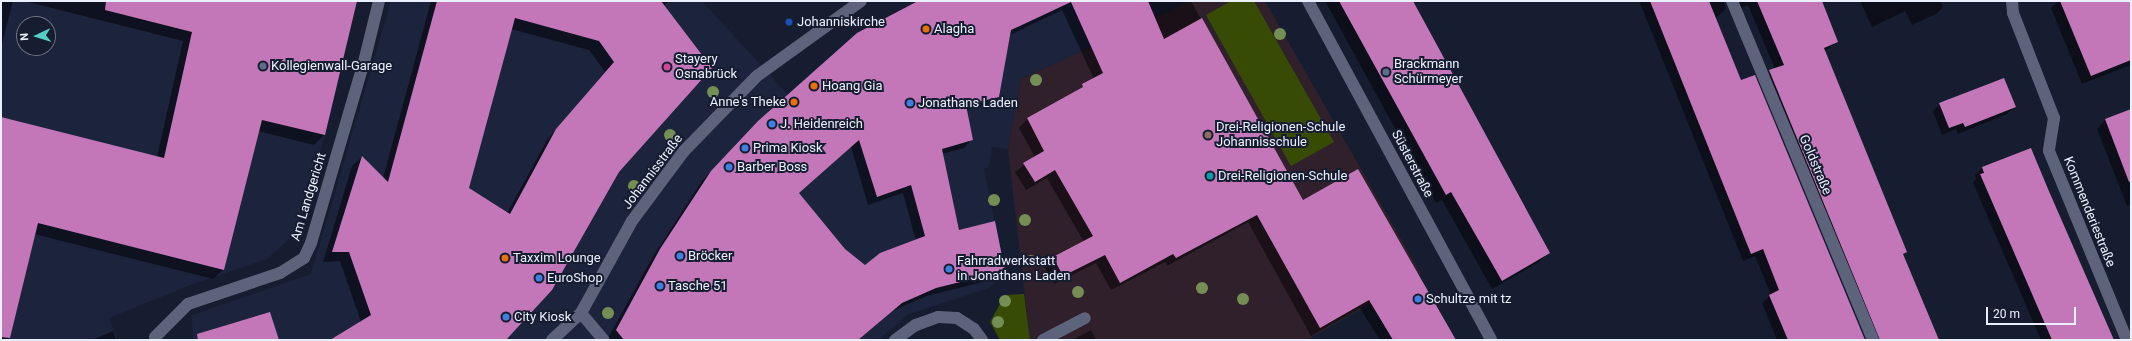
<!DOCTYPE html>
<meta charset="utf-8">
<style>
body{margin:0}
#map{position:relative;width:2132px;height:341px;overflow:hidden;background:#171d30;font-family:Roboto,sans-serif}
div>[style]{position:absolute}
.built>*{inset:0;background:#1c233c}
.education>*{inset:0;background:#2f202b}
.green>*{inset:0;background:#384b05}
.shadow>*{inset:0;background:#0007}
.building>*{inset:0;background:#c477b8}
.lane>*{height:12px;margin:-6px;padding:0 6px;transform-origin:6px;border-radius:6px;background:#5c637a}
.street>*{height:12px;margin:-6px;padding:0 6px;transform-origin:6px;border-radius:6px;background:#5c637a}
.trees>*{width:12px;height:12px;margin:-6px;border-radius:50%;background:#758e53}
.dots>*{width:11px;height:11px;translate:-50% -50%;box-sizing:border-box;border:2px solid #171d30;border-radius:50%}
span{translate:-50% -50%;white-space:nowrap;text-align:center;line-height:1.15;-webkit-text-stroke:4px #171d30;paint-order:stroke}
.poi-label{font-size:13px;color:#ebf0fe}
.left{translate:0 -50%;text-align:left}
.right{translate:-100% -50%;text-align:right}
.street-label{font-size:13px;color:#ebf0fe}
.frame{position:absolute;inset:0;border:2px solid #ebf0fe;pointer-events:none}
.north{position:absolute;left:16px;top:16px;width:40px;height:40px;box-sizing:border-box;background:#171d30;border:1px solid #6c7182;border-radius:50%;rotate:266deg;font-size:11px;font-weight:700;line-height:16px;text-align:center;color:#ebf0fe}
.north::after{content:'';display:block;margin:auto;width:14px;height:18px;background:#55cec5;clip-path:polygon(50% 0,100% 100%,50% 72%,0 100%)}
.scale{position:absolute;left:1986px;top:307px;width:90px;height:18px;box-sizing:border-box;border:2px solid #ebf0fe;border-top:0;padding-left:5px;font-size:12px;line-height:14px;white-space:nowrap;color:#ebf0fe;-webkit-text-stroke:3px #171d30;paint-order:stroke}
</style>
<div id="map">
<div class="built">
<i style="clip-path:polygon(evenodd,1px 1px,357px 1px,325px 135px,297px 232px,267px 259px,196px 283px,109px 318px,117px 340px,1px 340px,1px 1px,24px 24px,48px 24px,48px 48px,24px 48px,24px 24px)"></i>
<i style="clip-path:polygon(391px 1px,702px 1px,788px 95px,857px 33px,918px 1px,1191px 1px,1021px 79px,1008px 149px,992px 147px,989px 167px,984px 169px,1005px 271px,989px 288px,909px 314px,878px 340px,193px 340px,192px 315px,311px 274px)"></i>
</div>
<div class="education">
<i style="clip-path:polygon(1191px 1px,1265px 1px,1421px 274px,1307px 340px,1030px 340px,1008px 149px,1021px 79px)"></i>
</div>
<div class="green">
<i style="clip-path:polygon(1231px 1px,1254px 1px,1334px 142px,1291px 166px,1206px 15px)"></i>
<i style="clip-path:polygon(1024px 294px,1030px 340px,1000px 340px,990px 322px,1005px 295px)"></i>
</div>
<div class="shadow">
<i style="clip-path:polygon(1px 1px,13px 1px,1px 48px)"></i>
<i style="clip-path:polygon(24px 1px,355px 1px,324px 135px,314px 145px,258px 131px,223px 270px,213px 279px,34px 234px,9px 340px,1px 340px,1px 118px,157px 157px,183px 41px)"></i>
<i style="clip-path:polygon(evenodd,431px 1px,669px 1px,664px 6px,504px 340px,334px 340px,361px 322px,340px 261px,323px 262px,352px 166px,362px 157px,383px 178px,431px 1px,511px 29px,589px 50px,605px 72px,547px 140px,507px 213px,468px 189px,511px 29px)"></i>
<i style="clip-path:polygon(evenodd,923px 1px,1191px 1px,1303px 201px,1456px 340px,1380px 340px,1360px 308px,1311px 336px,1248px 222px,1167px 266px,1165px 262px,1111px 290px,1096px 263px,1054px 284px,1045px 267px,1053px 258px,1084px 242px,1047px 178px,1026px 190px,1015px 172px,1035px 157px,1019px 128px,1027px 119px,1073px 94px,1094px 79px,1062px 10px,1010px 35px,998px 96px,989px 105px,967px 110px,972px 139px,964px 148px,942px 154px,958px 231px,1004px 271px,995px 279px,927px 296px,892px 311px,857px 340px,607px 340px,652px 258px,702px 181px,750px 131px,923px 1px,851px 147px,868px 205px,903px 193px,916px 241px,865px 266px,844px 250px,798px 193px,851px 147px)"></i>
<i style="clip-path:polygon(1325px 1px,1411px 1px,1549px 253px,1539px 262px,1492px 289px,1442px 200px,1436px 203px)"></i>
<i style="clip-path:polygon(1642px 1px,1820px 1px,1837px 42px,1825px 51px,1906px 252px,1902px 256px,1938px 340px,1871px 340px,1762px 79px,1775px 69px,1748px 5px,1734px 11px,1729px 3px,1724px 2px,1726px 9px,1715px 19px,1740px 82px,1864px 340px,1777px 340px,1762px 303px,1771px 295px,1755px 256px,1743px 261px,1640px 3px)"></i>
<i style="clip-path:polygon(1860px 1px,1940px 1px,1943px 7px,1936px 14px,1912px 25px,1905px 11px,1872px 27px)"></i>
<i style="clip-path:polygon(2058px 1px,2131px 1px,2131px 65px,2082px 84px,2051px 8px)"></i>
<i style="clip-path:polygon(1940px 104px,2014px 107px,2007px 114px,1958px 134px,1956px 129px,1942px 135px,1933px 111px)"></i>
<i style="clip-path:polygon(2131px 110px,2131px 204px,2127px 206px,2097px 129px,2105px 120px)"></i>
<i style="clip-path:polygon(2030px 149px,2113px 340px,2041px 340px,1973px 183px,1976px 179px,1975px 175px,1982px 168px)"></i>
<i style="clip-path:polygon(1091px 330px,1096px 340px,1072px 340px)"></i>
<i style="clip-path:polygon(113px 331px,116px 340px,92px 340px)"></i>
</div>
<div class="building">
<i style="clip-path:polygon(106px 1px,357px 1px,325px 135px,262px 120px,224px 270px,38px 223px,10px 338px,1px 337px,1px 117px,164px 158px,192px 32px,105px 10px)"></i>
<i style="clip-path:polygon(evenodd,437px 1px,661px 1px,712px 68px,619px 172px,552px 290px,506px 340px,330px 340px,371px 315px,349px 252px,332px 252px,362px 156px,388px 182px,437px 1px,515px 18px,599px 41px,614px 62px,556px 129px,510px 214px,469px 188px,515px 18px)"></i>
<i style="clip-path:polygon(evenodd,918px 1px,1148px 1px,1164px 39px,1202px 18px,1303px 200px,1358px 169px,1456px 340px,1393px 340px,1369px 300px,1320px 328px,1257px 215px,1176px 258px,1173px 254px,1120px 283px,1105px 255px,1063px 276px,1053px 257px,1093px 236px,1055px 170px,1035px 182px,1023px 163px,1044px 151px,1027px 118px,1083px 87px,1082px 84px,1103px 73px,1071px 2px,1011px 30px,999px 97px,966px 105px,973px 140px,942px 149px,959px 230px,995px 221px,1005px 271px,936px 288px,902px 303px,858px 340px,624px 340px,616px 330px,660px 249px,711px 171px,758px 121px,857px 33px,918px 1px,859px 140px,877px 197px,911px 185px,925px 236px,880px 253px,865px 265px,845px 249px,799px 193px,859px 140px)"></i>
<i style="clip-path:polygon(1339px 1px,1413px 1px,1550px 253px,1502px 281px,1451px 192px,1446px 195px)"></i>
<i style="clip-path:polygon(1650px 1px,1709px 1px,1741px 80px,1755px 75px,1865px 340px,1788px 340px,1769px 295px,1779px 290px,1763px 249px,1751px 254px)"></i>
<i style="clip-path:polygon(1757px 1px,1822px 1px,1838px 42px,1824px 48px,1907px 252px,1903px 254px,1939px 340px,1880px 340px,1769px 70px,1784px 65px)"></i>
<i style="clip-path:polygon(2060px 1px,2131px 1px,2131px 60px,2091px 76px)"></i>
<i style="clip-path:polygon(2004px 78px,2016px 107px,1965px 127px,1963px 123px,1949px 128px,1939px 103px)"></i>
<i style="clip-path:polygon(2131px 109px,2131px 181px,2129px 182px,2105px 119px)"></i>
<i style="clip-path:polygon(2031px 148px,2048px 189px,2114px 340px,2052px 340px,1980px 174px,1984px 173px,1982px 167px)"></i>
<i style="clip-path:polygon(270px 312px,279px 340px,198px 340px,197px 334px)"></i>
</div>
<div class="lane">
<i style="left:895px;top:340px;width:26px;rotate:-36deg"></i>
<i style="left:916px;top:325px;width:23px;rotate:-20deg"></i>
<i style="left:938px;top:317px;width:19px;rotate:3deg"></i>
<i style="left:957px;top:318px;width:20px;rotate:33deg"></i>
<i style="left:974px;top:329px;width:14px;rotate:54deg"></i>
<i style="left:1043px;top:340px;width:47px;rotate:-27.6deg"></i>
</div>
<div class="street">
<i style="left:1308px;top:1px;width:385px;rotate:61.6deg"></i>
<i style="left:1732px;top:1px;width:367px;rotate:67.4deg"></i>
<i style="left:2012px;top:1px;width:12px;rotate:85deg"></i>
<i style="left:2013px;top:13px;width:113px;rotate:68.7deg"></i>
<i style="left:2054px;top:118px;width:33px;rotate:99deg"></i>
<i style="left:2049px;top:151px;width:204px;rotate:67.6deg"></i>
<i style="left:581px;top:313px;width:35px;rotate:50deg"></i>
<i style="left:155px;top:337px;width:47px;rotate:-45deg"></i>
<i style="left:188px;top:304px;width:97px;rotate:-18.6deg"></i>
<i style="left:280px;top:273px;width:28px;rotate:-32deg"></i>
<i style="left:304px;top:258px;width:17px;rotate:-65deg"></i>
<i style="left:311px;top:243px;width:189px;rotate:-73.7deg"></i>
<i style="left:364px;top:62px;width:63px;rotate:-76.2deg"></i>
<i style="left:552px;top:340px;width:40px;rotate:-43deg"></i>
<i style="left:581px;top:313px;width:105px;rotate:-61deg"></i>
<i style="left:632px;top:221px;width:87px;rotate:-53.4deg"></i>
<i style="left:684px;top:151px;width:105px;rotate:-45.8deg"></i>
<i style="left:757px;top:76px;width:128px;rotate:-35.8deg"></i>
</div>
<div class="trees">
<i style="left:1280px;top:34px"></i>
<i style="left:1036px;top:80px"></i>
<i style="left:713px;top:92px"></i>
<i style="left:670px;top:135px"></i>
<i style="left:634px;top:186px"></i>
<i style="left:994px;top:200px"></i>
<i style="left:1025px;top:220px"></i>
<i style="left:1031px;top:261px"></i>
<i style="left:1202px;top:288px"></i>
<i style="left:1078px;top:292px"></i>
<i style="left:1243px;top:299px"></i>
<i style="left:1005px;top:301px"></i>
<i style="left:608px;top:313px"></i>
<i style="left:998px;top:322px"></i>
</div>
<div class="dots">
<i style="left:789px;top:22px;background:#1a4fb4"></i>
<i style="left:926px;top:29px;background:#e8710a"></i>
<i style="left:263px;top:66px;background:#5c6f8a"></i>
<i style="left:667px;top:67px;background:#d1479c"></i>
<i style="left:1386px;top:72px;background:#5c6f8a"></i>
<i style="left:814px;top:86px;background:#e8710a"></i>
<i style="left:794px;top:102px;background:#e8710a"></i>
<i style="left:910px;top:103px;background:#3f7fe0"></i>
<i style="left:772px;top:124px;background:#3f7fe0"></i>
<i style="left:1208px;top:135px;background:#8d6e63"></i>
<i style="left:745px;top:148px;background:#3f7fe0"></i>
<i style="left:729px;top:167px;background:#3f7fe0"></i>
<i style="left:1210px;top:176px;background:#0f9aa8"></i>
<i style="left:680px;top:256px;background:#3f7fe0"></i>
<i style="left:505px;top:258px;background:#e8710a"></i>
<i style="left:949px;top:269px;background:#3f7fe0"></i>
<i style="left:539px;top:278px;background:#3f7fe0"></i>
<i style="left:660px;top:286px;background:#3f7fe0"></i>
<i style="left:1418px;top:299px;background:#3f7fe0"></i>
<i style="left:506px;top:317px;background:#3f7fe0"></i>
</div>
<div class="poi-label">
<span class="left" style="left:797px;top:22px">Johanniskirche</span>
<span class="left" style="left:934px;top:29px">Alagha</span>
<span class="left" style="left:675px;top:67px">Stayery<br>Osnabrück</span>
<span class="left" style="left:1394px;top:72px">Brackmann<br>Schürmeyer</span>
<span class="left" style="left:271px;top:66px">Kollegienwall-Garage</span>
<span class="left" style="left:822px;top:86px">Hoang Gia</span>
<span class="right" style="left:786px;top:102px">Anne's Theke</span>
<span class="left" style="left:918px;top:103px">Jonathans Laden</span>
<span class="left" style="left:780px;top:124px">J. Heidenreich</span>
<span class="left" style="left:1216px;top:135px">Drei-Religionen-Schule<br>Johannisschule</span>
<span class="left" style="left:753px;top:148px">Prima Kiosk</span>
<span class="left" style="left:737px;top:167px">Barber Boss</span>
<span class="left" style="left:1218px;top:176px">Drei-Religionen-Schule</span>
<span class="left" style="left:688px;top:256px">Bröcker</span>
<span class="left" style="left:513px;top:258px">Taxxim Lounge</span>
<span class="left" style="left:957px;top:269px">Fahrradwerkstatt<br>in Jonathans Laden</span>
<span class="left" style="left:547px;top:278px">EuroShop</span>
<span class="left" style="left:668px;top:286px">Tasche 51</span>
<span class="left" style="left:1426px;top:299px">Schultze mit tz</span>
<span class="left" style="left:514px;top:317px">City Kiosk</span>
</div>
<div class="street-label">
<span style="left:1412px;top:164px;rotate:62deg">Süsterstraße</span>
<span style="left:1815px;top:165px;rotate:67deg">Goldstraße</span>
<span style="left:653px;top:172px;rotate:-53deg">Johannisstraße</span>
<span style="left:309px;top:197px;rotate:-73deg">Am Landgericht</span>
<span style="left:2089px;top:212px;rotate:68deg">Kommenderiestraße</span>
</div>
<div class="frame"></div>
<div class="north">N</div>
<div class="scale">20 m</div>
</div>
